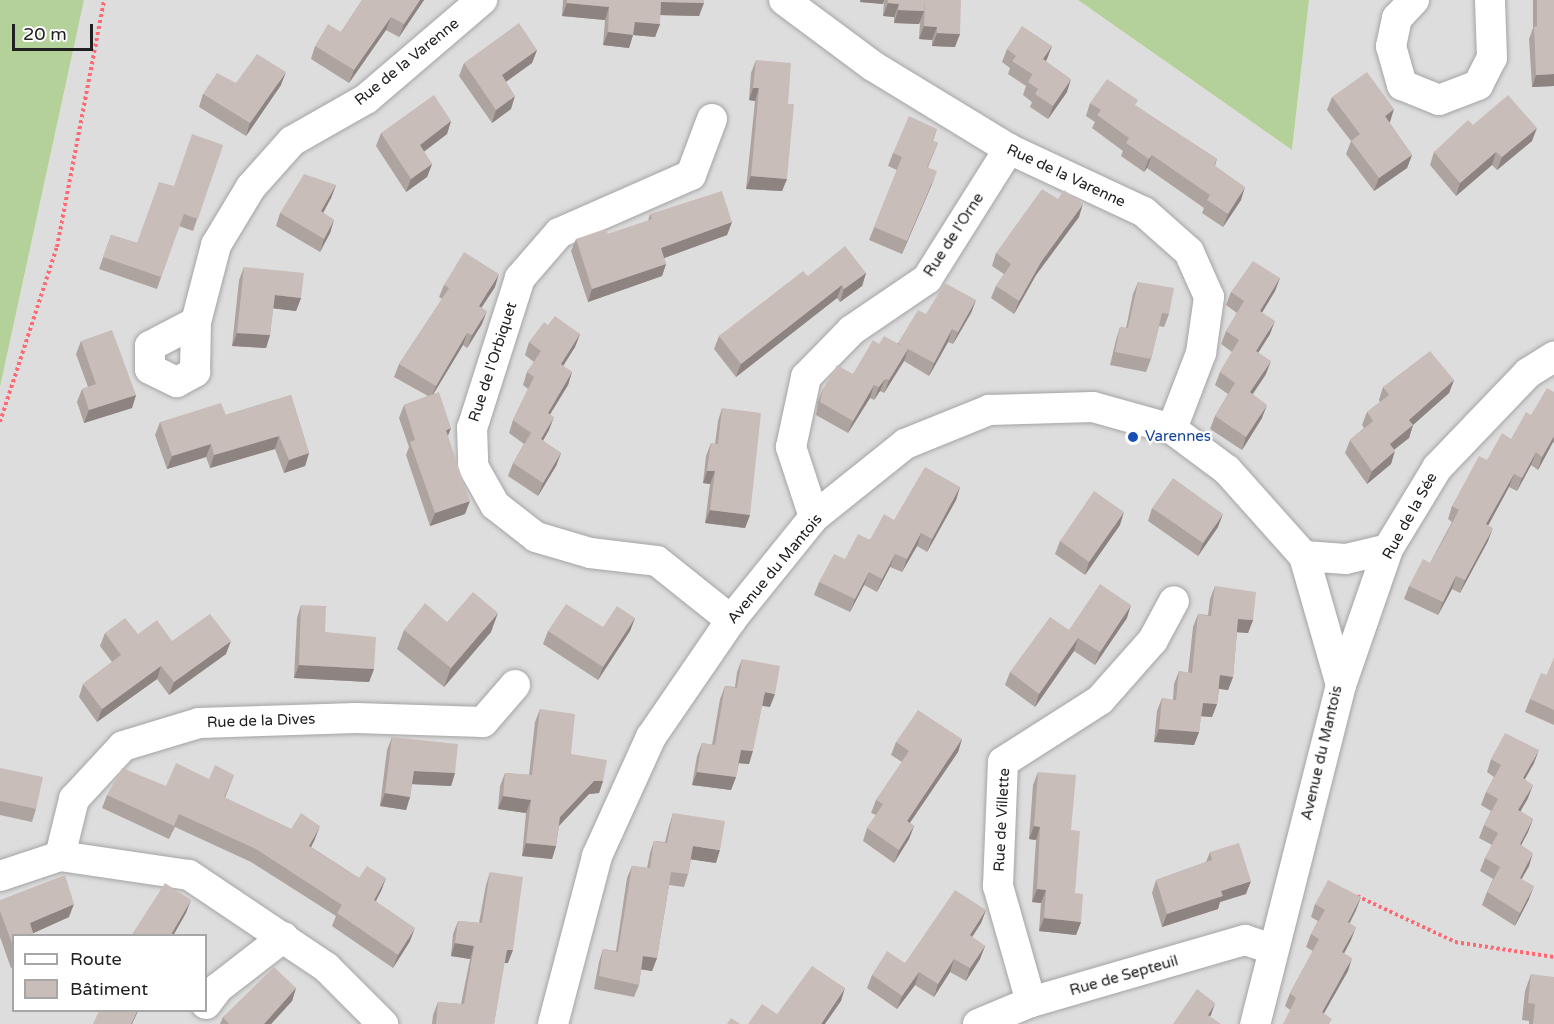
<!DOCTYPE html>
<meta charset="utf-8">
<style>
body{margin:0}
#map{position:relative;width:1554px;height:1024px;overflow:hidden;background:#f1ebe6;font-family:"Varela Round",sans-serif}
div>[style]{position:absolute}
.residential>*{inset:0;background:#dedddd}
.forest>*{inset:0;background:#b3d199}
.path>*{height:4px;margin-top:-2px;transform-origin:0;background:repeating-linear-gradient(90deg,#fe6972 0 3px,transparent 0 6px)}
.roads{filter:drop-shadow(0 0 2px #a4a4a4) drop-shadow(0 0 2px #a4a4a4)}
.minor>*{height:30px;margin:-15px;padding:0 15px;transform-origin:15px;border-radius:15px;background:#fff}
.wall>*{inset:0;background:#ada39f}
.shaded-wall>*{inset:0;background:#8d8482}
.building>*{inset:0;background:#c9bdb9}
.dots>*{width:16px;height:16px;translate:-50% -50%;box-sizing:border-box;border:3px solid #fff;border-radius:50%}
span{translate:-50% -50%;white-space:nowrap;text-align:center;line-height:1.15;-webkit-text-stroke:4.5px #fff;paint-order:stroke}
.street-label{font-size:15px;color:#202020}
.transit-label{font-size:15px;color:#164399}
.left{translate:0 -50%;text-align:left}
.legend{position:absolute;left:12px;top:934px;width:195px;height:78px;box-sizing:border-box;background:#fff;border:2px solid #a6a6a6;margin:0;padding:8px 10px;list-style:none;font-size:18px;color:#202020}
.legend li{display:flex;align-items:center;gap:12px;height:30px}
.legend b{width:30px;border:2px solid #a6a6a6}
.scale{position:absolute;left:12px;top:24px;width:81px;height:27px;box-sizing:border-box;border:3px solid #202020;border-top:0;padding-left:8px;font-size:18px;line-height:21px;white-space:nowrap;color:#202020;-webkit-text-stroke:4px #fff;paint-order:stroke}
</style>
<div id="map">
<div class="residential">
<i style="clip-path:polygon(evenodd,84px 0,1078px 0,1292px 150px,1309px 0,1554px 0,1554px 1024px,0 1024px,0 387px,84px 0,14px 936px,206px 936px,206px 1010px,14px 1010px,14px 936px)"></i>
</div>
<div class="forest">
<i style="clip-path:polygon(0 0,84px 0,0 387px)"></i>
<i style="clip-path:polygon(1078px 0,1309px 0,1292px 150px)"></i>
</div>
<div class="path">
<i style="left:0;top:422px;width:184px;rotate:-72deg"></i>
<i style="left:57px;top:247px;width:251px;rotate:-79.2deg"></i>
<i style="left:1357px;top:896px;width:108px;rotate:25.1deg"></i>
<i style="left:1455px;top:942px;width:100px;rotate:8.6deg"></i>
</div>
<div class="roads">
<div class="minor">
<i style="left:784px;top:0;width:111px;rotate:36.6deg"></i>
<i style="left:873px;top:66px;width:159px;rotate:31.4deg"></i>
<i style="left:1009px;top:149px;width:149px;rotate:25deg"></i>
<i style="left:1144px;top:212px;width:60px;rotate:41.6deg"></i>
<i style="left:1189px;top:252px;width:49px;rotate:66deg"></i>
<i style="left:1209px;top:297px;width:57px;rotate:98.1deg"></i>
<i style="left:1201px;top:353px;width:81px;rotate:110.9deg"></i>
<i style="left:1414px;top:0;width:25px;rotate:133deg"></i>
<i style="left:1397px;top:18px;width:29px;rotate:102deg"></i>
<i style="left:1391px;top:46px;width:41px;rotate:74.2deg"></i>
<i style="left:1402px;top:85px;width:40px;rotate:22deg"></i>
<i style="left:1439px;top:100px;width:42px;rotate:-21deg"></i>
<i style="left:1478px;top:85px;width:30px;rotate:-63deg"></i>
<i style="left:1492px;top:58px;width:58px;rotate:-92deg"></i>
<i style="left:712px;top:119px;width:60px;rotate:110.6deg"></i>
<i style="left:691px;top:175px;width:144px;rotate:156.3deg"></i>
<i style="left:559px;top:233px;width:60px;rotate:130.9deg"></i>
<i style="left:520px;top:278px;width:157px;rotate:107.7deg"></i>
<i style="left:472px;top:428px;width:38px;rotate:88deg"></i>
<i style="left:473px;top:466px;width:45px;rotate:60.6deg"></i>
<i style="left:495px;top:505px;width:52px;rotate:38deg"></i>
<i style="left:536px;top:537px;width:56px;rotate:16.5deg"></i>
<i style="left:590px;top:553px;width:67px;rotate:6.8deg"></i>
<i style="left:657px;top:561px;width:95px;rotate:38.6deg"></i>
<i style="left:196px;top:322px;width:52px;rotate:152.4deg"></i>
<i style="left:150px;top:346px;width:23px;rotate:90deg"></i>
<i style="left:150px;top:369px;width:30px;rotate:26deg"></i>
<i style="left:177px;top:382px;width:21px;rotate:-29deg"></i>
<i style="left:195px;top:372px;width:50px;rotate:-88.9deg"></i>
<i style="left:196px;top:322px;width:80px;rotate:-75.4deg"></i>
<i style="left:216px;top:245px;width:68px;rotate:-58.9deg"></i>
<i style="left:251px;top:187px;width:62px;rotate:-48.3deg"></i>
<i style="left:292px;top:141px;width:85px;rotate:-29.6deg"></i>
<i style="left:366px;top:99px;width:153px;rotate:-40.5deg"></i>
<i style="left:814px;top:517px;width:74px;rotate:-108.2deg"></i>
<i style="left:791px;top:447px;width:72px;rotate:-77.9deg"></i>
<i style="left:806px;top:377px;width:66px;rotate:-45.6deg"></i>
<i style="left:852px;top:330px;width:91px;rotate:-34.2deg"></i>
<i style="left:927px;top:279px;width:154px;rotate:-57.8deg"></i>
<i style="left:1304px;top:556px;width:42px;rotate:4.1deg"></i>
<i style="left:1346px;top:559px;width:43px;rotate:-13.4deg"></i>
<i style="left:1341px;top:685px;width:144px;rotate:-70.9deg"></i>
<i style="left:1388px;top:549px;width:95px;rotate:-58.8deg"></i>
<i style="left:1437px;top:468px;width:132px;rotate:-46.2deg"></i>
<i style="left:1528px;top:373px;width:31px;rotate:-32deg"></i>
<i style="left:60px;top:856px;width:59px;rotate:-76.2deg"></i>
<i style="left:74px;top:799px;width:72px;rotate:-47.2deg"></i>
<i style="left:123px;top:746px;width:79px;rotate:-16.8deg"></i>
<i style="left:199px;top:723px;width:157px;rotate:-1.8deg"></i>
<i style="left:356px;top:718px;width:127px;rotate:1.8deg"></i>
<i style="left:483px;top:722px;width:49px;rotate:-49.1deg"></i>
<i style="left:0;top:876px;width:63px;rotate:-18.4deg"></i>
<i style="left:60px;top:856px;width:130px;rotate:8.4deg"></i>
<i style="left:189px;top:875px;width:165px;rotate:33.9deg"></i>
<i style="left:326px;top:967px;width:81px;rotate:45deg"></i>
<i style="left:1031px;top:1002px;width:121px;rotate:-105.9deg"></i>
<i style="left:998px;top:886px;width:124px;rotate:-87.7deg"></i>
<i style="left:1003px;top:762px;width:115px;rotate:-32.6deg"></i>
<i style="left:1100px;top:700px;width:80px;rotate:-48.5deg"></i>
<i style="left:1153px;top:640px;width:44px;rotate:-61.7deg"></i>
<i style="left:206px;top:1004px;width:20px;rotate:-53deg"></i>
<i style="left:218px;top:988px;width:83px;rotate:-37.7deg"></i>
<i style="left:553px;top:1024px;width:174px;rotate:-75.3deg"></i>
<i style="left:597px;top:856px;width:131px;rotate:-65.6deg"></i>
<i style="left:651px;top:737px;width:142px;rotate:-55.6deg"></i>
<i style="left:731px;top:620px;width:132px;rotate:-51.1deg"></i>
<i style="left:814px;top:517px;width:117px;rotate:-38.7deg"></i>
<i style="left:905px;top:444px;width:91px;rotate:-22deg"></i>
<i style="left:989px;top:410px;width:104px;rotate:-1.7deg"></i>
<i style="left:1093px;top:407px;width:82px;rotate:15.6deg"></i>
<i style="left:1172px;top:429px;width:69px;rotate:36.7deg"></i>
<i style="left:1227px;top:470px;width:115px;rotate:48.2deg"></i>
<i style="left:1304px;top:556px;width:134px;rotate:74deg"></i>
<i style="left:1341px;top:685px;width:350px;rotate:104.2deg"></i>
<i style="left:978px;top:1024px;width:57px;rotate:-22.5deg"></i>
<i style="left:1031px;top:1002px;width:223px;rotate:-16.2deg"></i>
<i style="left:1245px;top:940px;width:28px;rotate:18deg"></i>
</div>
</div>
<div class="wall">
<i style="clip-path:polygon(362px 0,424px 0,399px 37px,386px 30px,349px 83px,311px 59px,315px 46px,341px 32px)"></i>
<i style="clip-path:polygon(563px 0,704px 0,699px 16px,660px 15px,660px 24px,655px 37px,633px 35px,629px 48px,603px 45px,605px 20px,562px 16px)"></i>
<i style="clip-path:polygon(860px 0,961px 0,955px 47px,932px 46px,932px 40px,919px 39px,920px 22px,919px 24px,894px 23px,894px 17px,883px 16px,884px 1px,883px 4px,860px 2px)"></i>
<i style="clip-path:polygon(1533px 0,1554px 0,1554px 86px,1532px 87px,1529px 39px,1533px 28px)"></i>
<i style="clip-path:polygon(1052px 46px,1046px 61px,1067px 92px,1048px 119px,1030px 107px,1032px 102px,1023px 95px,1026px 86px,1008px 74px,1010px 68px,1002px 62px,1007px 49px)"></i>
<i style="clip-path:polygon(537px 50px,532px 63px,506px 82px,511px 109px,492px 123px,459px 76px,464px 63px)"></i>
<i style="clip-path:polygon(756px 60px,787px 179px,782px 191px,746px 189px,755px 101px,749px 100px,751px 73px)"></i>
<i style="clip-path:polygon(236px 83px,281px 85px,246px 136px,199px 107px,203px 94px)"></i>
<i style="clip-path:polygon(1332px 97px,1390px 122px,1389px 122px,1412px 155px,1407px 168px,1374px 191px,1346px 154px,1351px 141px,1327px 110px)"></i>
<i style="clip-path:polygon(1090px 103px,1136px 106px,1217px 159px,1215px 166px,1241px 200px,1223px 227px,1202px 213px,1204px 208px,1147px 168px,1144px 172px,1121px 156px,1123px 151px,1092px 128px,1095px 122px,1086px 116px)"></i>
<i style="clip-path:polygon(451px 121px,447px 134px,424px 152px,432px 164px,427px 177px,406px 192px,376px 146px,381px 133px)"></i>
<i style="clip-path:polygon(1473px 125px,1532px 141px,1497px 170px,1492px 165px,1456px 196px,1430px 165px,1434px 152px)"></i>
<i style="clip-path:polygon(937px 129px,933px 141px,938px 143px,928px 167px,932px 184px,902px 254px,869px 240px,897px 170px,888px 166px,893px 153px)"></i>
<i style="clip-path:polygon(223px 145px,193px 231px,179px 226px,157px 289px,99px 269px,111px 235px,137px 243px,174px 186px)"></i>
<i style="clip-path:polygon(336px 185px,331px 198px,323px 213px,334px 220px,330px 233px,320px 252px,276px 226px,280px 213px)"></i>
<i style="clip-path:polygon(650px 214px,732px 222px,727px 235px,664px 258px,666px 264px,662px 276px,588px 302px,571px 251px,576px 239px,608px 234px,648px 221px)"></i>
<i style="clip-path:polygon(1079px 217px,1036px 275px,1014px 314px,991px 298px,996px 286px,1004px 274px,992px 266px,996px 253px)"></i>
<i style="clip-path:polygon(244px 267px,301px 298px,296px 311px,273px 308px,270px 335px,266px 348px,232px 346px,239px 280px)"></i>
<i style="clip-path:polygon(866px 273px,862px 286px,840px 302px,837px 298px,736px 377px,714px 349px,719px 336px,808px 276px)"></i>
<i style="clip-path:polygon(1280px 278px,1275px 291px,1262px 313px,1270px 334px,1258px 353px,1266px 374px,1253px 394px,1262px 418px,1242px 450px,1210px 429px,1215px 416px,1228px 394px,1215px 385px,1220px 372px,1232px 352px,1221px 344px,1226px 331px,1237px 313px,1226px 305px,1231px 292px)"></i>
<i style="clip-path:polygon(1138px 282px,1169px 314px,1164px 327px,1159px 326px,1151px 359px,1146px 372px,1110px 365px,1116px 340px,1120px 327px,1126px 328px,1133px 294px)"></i>
<i style="clip-path:polygon(444px 285px,495px 287px,481px 308px,482px 324px,467px 348px,463px 345px,433px 394px,448px 437px,465px 514px,430px 526px,406px 455px,409px 447px,399px 418px,404px 405px,428px 396px,394px 377px,399px 364px,442px 299px,439px 297px)"></i>
<i style="clip-path:polygon(976px 300px,971px 313px,953px 344px,948px 342px,929px 376px,904px 361px,884px 393px,880px 391px,874px 400px,870px 398px,848px 433px,816px 415px,818px 401px,823px 389px,853px 374px,879px 344px,898px 343px,926px 314px)"></i>
<i style="clip-path:polygon(548px 325px,580px 334px,575px 347px,563px 366px,572px 372px,568px 385px,550px 414px,549px 430px,543px 441px,561px 453px,556px 466px,538px 496px,508px 476px,513px 463px,524px 444px,509px 433px,513px 420px,528px 389px,523px 385px,527px 372px,534px 362px,525px 355px,529px 342px)"></i>
<i style="clip-path:polygon(81px 341px,136px 395px,132px 408px,84px 423px,77px 402px,82px 389px,88px 387px,76px 354px)"></i>
<i style="clip-path:polygon(1454px 380px,1449px 393px,1413px 425px,1409px 438px,1394px 449px,1391px 464px,1367px 484px,1345px 453px,1350px 440px,1364px 428px,1362px 425px,1367px 412px,1380px 402px,1379px 400px,1383px 387px)"></i>
<i style="clip-path:polygon(1554px 392px,1554px 443px,1553px 442px,1538px 470px,1531px 465px,1517px 491px,1509px 487px,1488px 525px,1488px 541px,1460px 593px,1452px 589px,1438px 615px,1404px 599px,1409px 586px,1430px 563px,1452px 522px,1448px 519px,1452px 506px,1487px 460px,1511px 439px,1531px 415px)"></i>
<i style="clip-path:polygon(291px 395px,309px 453px,305px 466px,284px 473px,275px 449px,210px 468px,206px 457px,167px 469px,155px 435px,160px 422px,226px 415px)"></i>
<i style="clip-path:polygon(722px 408px,750px 515px,745px 528px,705px 523px,710px 484px,703px 483px,706px 456px,711px 443px,715px 444px,718px 421px)"></i>
<i style="clip-path:polygon(960px 487px,956px 500px,927px 552px,917px 546px,902px 572px,890px 567px,877px 592px,864px 585px,850px 612px,814px 595px,819px 582px,845px 559px,894px 520px)"></i>
<i style="clip-path:polygon(1152px 508px,1218px 527px,1198px 556px,1148px 521px)"></i>
<i style="clip-path:polygon(1120px 525px,1085px 575px,1055px 554px,1060px 541px)"></i>
<i style="clip-path:polygon(1215px 586px,1253px 620px,1248px 633px,1237px 632px,1233px 677px,1228px 690px,1219px 689px,1217px 704px,1212px 717px,1201px 716px,1199px 732px,1194px 745px,1154px 742px,1157px 711px,1162px 698px,1173px 700px,1174px 684px,1179px 671px,1188px 673px,1193px 627px,1198px 614px,1208px 615px,1210px 599px)"></i>
<i style="clip-path:polygon(301px 605px,325px 632px,374px 669px,369px 682px,294px 678px,297px 618px)"></i>
<i style="clip-path:polygon(635px 618px,630px 631px,598px 680px,543px 644px,548px 631px,603px 627px)"></i>
<i style="clip-path:polygon(1127px 618px,1095px 665px,1074px 651px,1035px 707px,1005px 685px,1010px 672px,1069px 630px)"></i>
<i style="clip-path:polygon(447px 622px,491px 632px,444px 687px,397px 649px,404px 630px)"></i>
<i style="clip-path:polygon(105px 633px,138px 634px,172px 641px,226px 654px,169px 695px,157px 679px,97px 722px,79px 697px,83px 684px,112px 662px,100px 646px)"></i>
<i style="clip-path:polygon(1554px 658px,1554px 725px,1525px 712px,1530px 699px,1547px 675px)"></i>
<i style="clip-path:polygon(742px 659px,770px 707px,762px 706px,749px 764px,739px 763px,736px 777px,731px 790px,692px 785px,697px 756px,702px 743px,712px 745px,720px 699px,725px 686px,735px 687px,737px 672px)"></i>
<i style="clip-path:polygon(540px 709px,571px 754px,603px 781px,599px 793px,589px 794px,559px 826px,556px 846px,552px 859px,522px 856px,526px 813px,498px 809px,500px 786px,505px 773px,529px 775px,535px 722px)"></i>
<i style="clip-path:polygon(392px 737px,455px 773px,451px 786px,412px 784px,410px 797px,406px 810px,380px 806px,387px 750px)"></i>
<i style="clip-path:polygon(962px 739px,958px 752px,910px 823px,914px 826px,909px 839px,894px 863px,863px 841px,867px 828px,876px 815px,871px 813px,876px 800px,902px 762px,891px 755px,896px 742px)"></i>
<i style="clip-path:polygon(1491px 759px,1534px 763px,1525px 779px,1528px 798px,1520px 811px,1533px 819px,1528px 832px,1521px 845px,1529px 866px,1521px 879px,1529px 899px,1515px 926px,1482px 905px,1487px 892px,1493px 879px,1480px 871px,1485px 858px,1492px 845px,1479px 838px,1484px 825px,1491px 811px,1481px 805px,1486px 792px,1494px 777px,1487px 772px)"></i>
<i style="clip-path:polygon(0 768px,36px 809px,32px 822px,0 815px)"></i>
<i style="clip-path:polygon(1038px 772px,1071px 830px,1075px 893px,1081px 922px,1076px 935px,1039px 931px,1041px 903px,1032px 902px,1036px 840px,1029px 839px,1033px 785px)"></i>
<i style="clip-path:polygon(234px 775px,225px 798px,291px 829px,315px 839px,311px 847px,359px 878px,386px 878px,381px 891px,376px 901px,410px 941px,393px 968px,332px 926px,336px 916px,251px 862px,175px 827px,169px 839px,102px 808px,107px 795px)"></i>
<i style="clip-path:polygon(673px 813px,716px 863px,691px 859px,688px 874px,684px 887px,669px 885px,657px 958px,652px 971px,641px 969px,639px 985px,634px 997px,594px 989px,599px 962px,603px 949px,616px 951px,627px 878px,632px 866px,647px 868px,650px 853px,654px 841px,665px 842px,669px 826px)"></i>
<i style="clip-path:polygon(1210px 852px,1246px 894px,1220px 902px,1218px 909px,1162px 927px,1152px 893px,1156px 880px,1206px 862px)"></i>
<i style="clip-path:polygon(490px 872px,508px 963px,504px 963px,494px 1024px,432px 1024px,433px 1015px,438px 1002px,461px 1004px,470px 959px,451px 956px,453px 934px,458px 921px,479px 923px,486px 885px)"></i>
<i style="clip-path:polygon(1361px 897px,1356px 910px,1350px 923px,1351px 940px,1344px 953px,1348px 971px,1290px 1010px,1285px 1006px,1290px 993px,1313px 951px,1306px 947px,1311px 934px,1318px 921px,1311px 917px,1315px 904px)"></i>
<i style="clip-path:polygon(0 900px,69px 917px,33px 933px,14px 936px,14px 967px,11px 968px,0 937px)"></i>
<i style="clip-path:polygon(986px 910px,981px 923px,972px 937px,985px 946px,980px 959px,966px 981px,950px 972px,934px 997px,915px 985px,897px 1009px,867px 988px,872px 975px,905px 963px)"></i>
<i style="clip-path:polygon(1531px 974px,1554px 1024px,1529px 1024px,1529px 1021px,1522px 1020px,1525px 991px)"></i>
<i style="clip-path:polygon(296px 988px,292px 1001px,271px 1024px,220px 1024px,223px 1017px)"></i>
</div>
<div class="shaded-wall">
<i style="clip-path:polygon(420px 0,424px 0,399px 37px,404px 24px)"></i>
<i style="clip-path:polygon(861px 0,884px 0,883px 4px,860px 2px)"></i>
<i style="clip-path:polygon(661px 2px,704px 3px,699px 16px,657px 15px)"></i>
<i style="clip-path:polygon(567px 3px,609px 7px,605px 20px,562px 16px)"></i>
<i style="clip-path:polygon(888px 3px,899px 4px,894px 17px,883px 16px)"></i>
<i style="clip-path:polygon(898px 10px,924px 11px,919px 24px,894px 23px)"></i>
<i style="clip-path:polygon(391px 17px,386px 30px,349px 83px,354px 70px)"></i>
<i style="clip-path:polygon(635px 22px,660px 24px,655px 37px,633px 35px,629px 48px,603px 45px,608px 32px)"></i>
<i style="clip-path:polygon(924px 26px,937px 27px,932px 40px,919px 39px)"></i>
<i style="clip-path:polygon(937px 33px,960px 34px,955px 47px,932px 46px)"></i>
<i style="clip-path:polygon(1052px 46px,1047px 59px,1038px 72px,1043px 59px)"></i>
<i style="clip-path:polygon(537px 50px,532px 63px,497px 88px,502px 75px)"></i>
<i style="clip-path:polygon(286px 72px,281px 85px,246px 136px,250px 123px)"></i>
<i style="clip-path:polygon(1554px 74px,1554px 86px,1532px 87px,1536px 75px)"></i>
<i style="clip-path:polygon(1071px 79px,1067px 92px,1048px 119px,1053px 106px)"></i>
<i style="clip-path:polygon(753px 88px,759px 88px,755px 101px,749px 100px)"></i>
<i style="clip-path:polygon(515px 96px,511px 109px,492px 123px,496px 110px)"></i>
<i style="clip-path:polygon(1394px 109px,1390px 122px,1380px 129px,1385px 116px)"></i>
<i style="clip-path:polygon(451px 121px,447px 134px,415px 158px,420px 145px)"></i>
<i style="clip-path:polygon(1537px 128px,1532px 141px,1497px 170px,1502px 157px)"></i>
<i style="clip-path:polygon(1496px 152px,1492px 165px,1456px 196px,1460px 183px)"></i>
<i style="clip-path:polygon(1152px 155px,1147px 168px,1144px 172px,1149px 159px)"></i>
<i style="clip-path:polygon(1412px 155px,1407px 168px,1374px 191px,1379px 178px)"></i>
<i style="clip-path:polygon(432px 164px,427px 177px,406px 192px,411px 179px)"></i>
<i style="clip-path:polygon(937px 171px,932px 184px,902px 254px,907px 241px)"></i>
<i style="clip-path:polygon(751px 176px,787px 179px,782px 191px,746px 189px)"></i>
<i style="clip-path:polygon(336px 185px,331px 198px,317px 224px,321px 211px)"></i>
<i style="clip-path:polygon(1245px 187px,1241px 200px,1223px 227px,1228px 214px)"></i>
<i style="clip-path:polygon(1083px 204px,1079px 217px,1036px 275px,1014px 314px,1019px 301px,1041px 262px)"></i>
<i style="clip-path:polygon(334px 220px,330px 233px,320px 252px,324px 239px)"></i>
<i style="clip-path:polygon(732px 222px,727px 235px,656px 261px,661px 248px)"></i>
<i style="clip-path:polygon(666px 264px,662px 276px,588px 302px,592px 289px)"></i>
<i style="clip-path:polygon(866px 273px,862px 286px,840px 302px,844px 289px)"></i>
<i style="clip-path:polygon(499px 274px,495px 287px,474px 319px,479px 306px)"></i>
<i style="clip-path:polygon(1280px 278px,1275px 291px,1255px 324px,1260px 311px)"></i>
<i style="clip-path:polygon(842px 285px,837px 298px,736px 377px,741px 364px)"></i>
<i style="clip-path:polygon(275px 295px,301px 298px,296px 311px,270px 308px)"></i>
<i style="clip-path:polygon(976px 300px,971px 313px,953px 344px,958px 332px)"></i>
<i style="clip-path:polygon(487px 311px,482px 324px,467px 348px,472px 335px)"></i>
<i style="clip-path:polygon(1275px 321px,1270px 334px,1251px 364px,1256px 351px)"></i>
<i style="clip-path:polygon(952px 329px,948px 342px,929px 376px,934px 363px)"></i>
<i style="clip-path:polygon(237px 333px,270px 335px,266px 348px,232px 346px)"></i>
<i style="clip-path:polygon(467px 333px,463px 345px,431px 398px,436px 386px)"></i>
<i style="clip-path:polygon(580px 334px,575px 347px,556px 377px,561px 364px)"></i>
<i style="clip-path:polygon(908px 349px,904px 361px,884px 393px,889px 380px)"></i>
<i style="clip-path:polygon(1271px 361px,1266px 374px,1245px 405px,1250px 392px)"></i>
<i style="clip-path:polygon(572px 372px,568px 385px,543px 426px,548px 413px)"></i>
<i style="clip-path:polygon(885px 379px,880px 391px,874px 400px,879px 387px)"></i>
<i style="clip-path:polygon(1454px 380px,1449px 393px,1413px 425px,1409px 438px,1385px 457px,1390px 444px,1409px 420px)"></i>
<i style="clip-path:polygon(874px 385px,870px 398px,848px 433px,853px 421px)"></i>
<i style="clip-path:polygon(136px 395px,132px 408px,84px 423px,89px 410px)"></i>
<i style="clip-path:polygon(1267px 405px,1262px 418px,1242px 450px,1246px 437px)"></i>
<i style="clip-path:polygon(554px 417px,549px 430px,536px 452px,541px 439px)"></i>
<i style="clip-path:polygon(451px 428px,446px 441px,446px 430px)"></i>
<i style="clip-path:polygon(279px 436px,275px 449px,210px 468px,214px 455px)"></i>
<i style="clip-path:polygon(1554px 436px,1553px 442px,1538px 470px,1542px 457px)"></i>
<i style="clip-path:polygon(211px 444px,206px 457px,167px 469px,172px 456px)"></i>
<i style="clip-path:polygon(1395px 451px,1391px 464px,1367px 484px,1372px 471px)"></i>
<i style="clip-path:polygon(1536px 452px,1531px 465px,1517px 491px,1522px 478px)"></i>
<i style="clip-path:polygon(309px 453px,305px 466px,284px 473px,289px 460px)"></i>
<i style="clip-path:polygon(561px 453px,556px 466px,538px 496px,543px 483px)"></i>
<i style="clip-path:polygon(707px 471px,715px 471px,710px 484px,703px 483px)"></i>
<i style="clip-path:polygon(1514px 474px,1509px 487px,1482px 537px,1486px 524px)"></i>
<i style="clip-path:polygon(960px 487px,956px 500px,927px 552px,932px 539px)"></i>
<i style="clip-path:polygon(470px 501px,465px 514px,430px 526px,435px 513px)"></i>
<i style="clip-path:polygon(710px 510px,750px 515px,745px 528px,705px 523px)"></i>
<i style="clip-path:polygon(1124px 512px,1120px 525px,1085px 575px,1089px 562px)"></i>
<i style="clip-path:polygon(1223px 514px,1218px 527px,1198px 556px,1203px 543px)"></i>
<i style="clip-path:polygon(1493px 528px,1488px 541px,1460px 593px,1465px 580px)"></i>
<i style="clip-path:polygon(921px 533px,917px 546px,902px 572px,907px 559px)"></i>
<i style="clip-path:polygon(895px 554px,890px 567px,877px 592px,882px 579px)"></i>
<i style="clip-path:polygon(869px 572px,864px 585px,850px 612px,855px 599px)"></i>
<i style="clip-path:polygon(1456px 576px,1452px 589px,1438px 615px,1443px 602px)"></i>
<i style="clip-path:polygon(1131px 605px,1127px 618px,1095px 665px,1100px 652px)"></i>
<i style="clip-path:polygon(498px 613px,491px 632px,444px 687px,451px 668px)"></i>
<i style="clip-path:polygon(635px 618px,630px 631px,598px 680px,603px 667px)"></i>
<i style="clip-path:polygon(1238px 619px,1253px 620px,1248px 633px,1234px 632px)"></i>
<i style="clip-path:polygon(1078px 638px,1074px 651px,1035px 707px,1039px 694px)"></i>
<i style="clip-path:polygon(231px 641px,226px 654px,169px 695px,174px 682px)"></i>
<i style="clip-path:polygon(299px 665px,374px 669px,369px 682px,294px 678px)"></i>
<i style="clip-path:polygon(161px 666px,157px 679px,97px 722px,102px 709px)"></i>
<i style="clip-path:polygon(1220px 675px,1233px 677px,1228px 690px,1215px 688px)"></i>
<i style="clip-path:polygon(765px 692px,775px 694px,770px 707px,760px 705px)"></i>
<i style="clip-path:polygon(1203px 703px,1217px 704px,1212px 717px,1198px 716px)"></i>
<i style="clip-path:polygon(1159px 729px,1199px 732px,1194px 745px,1154px 742px)"></i>
<i style="clip-path:polygon(962px 739px,958px 752px,902px 834px,907px 821px)"></i>
<i style="clip-path:polygon(741px 750px,753px 751px,749px 764px,736px 763px)"></i>
<i style="clip-path:polygon(1539px 750px,1534px 763px,1518px 791px,1523px 778px)"></i>
<i style="clip-path:polygon(414px 771px,455px 773px,451px 786px,409px 784px)"></i>
<i style="clip-path:polygon(697px 772px,736px 777px,731px 790px,692px 785px)"></i>
<i style="clip-path:polygon(594px 781px,603px 781px,599px 793px,589px 794px,555px 830px,560px 817px)"></i>
<i style="clip-path:polygon(1533px 785px,1528px 798px,1514px 823px,1518px 810px)"></i>
<i style="clip-path:polygon(385px 793px,410px 797px,406px 810px,380px 806px)"></i>
<i style="clip-path:polygon(503px 796px,531px 800px,526px 813px,498px 809px)"></i>
<i style="clip-path:polygon(1533px 819px,1528px 832px,1515px 857px,1520px 844px)"></i>
<i style="clip-path:polygon(320px 826px,315px 839px,305px 859px,309px 846px)"></i>
<i style="clip-path:polygon(914px 826px,909px 839px,894px 863px,899px 850px)"></i>
<i style="clip-path:polygon(1034px 826px,1040px 827px,1036px 840px,1029px 839px)"></i>
<i style="clip-path:polygon(526px 843px,556px 846px,552px 859px,522px 856px)"></i>
<i style="clip-path:polygon(693px 846px,720px 850px,716px 863px,688px 859px)"></i>
<i style="clip-path:polygon(1533px 853px,1529px 866px,1515px 891px,1520px 878px)"></i>
<i style="clip-path:polygon(386px 878px,381px 891px,369px 913px,374px 900px)"></i>
<i style="clip-path:polygon(1251px 881px,1246px 894px,1220px 902px,1218px 909px,1162px 927px,1167px 914px,1221px 891px)"></i>
<i style="clip-path:polygon(1534px 886px,1529px 899px,1515px 926px,1520px 913px)"></i>
<i style="clip-path:polygon(1037px 889px,1046px 890px,1041px 903px,1032px 902px)"></i>
<i style="clip-path:polygon(1361px 897px,1356px 910px,1343px 935px,1348px 922px)"></i>
<i style="clip-path:polygon(191px 900px,186px 913px,173px 936px,170px 936px)"></i>
<i style="clip-path:polygon(74px 904px,69px 917px,27px 936px,30px 923px)"></i>
<i style="clip-path:polygon(986px 910px,981px 923px,965px 948px,970px 935px)"></i>
<i style="clip-path:polygon(1044px 918px,1081px 922px,1076px 935px,1039px 931px)"></i>
<i style="clip-path:polygon(1356px 927px,1351px 940px,1338px 965px,1342px 952px)"></i>
<i style="clip-path:polygon(415px 928px,410px 941px,393px 968px,398px 955px)"></i>
<i style="clip-path:polygon(455px 943px,474px 946px,470px 959px,451px 956px)"></i>
<i style="clip-path:polygon(985px 946px,980px 959px,966px 981px,970px 968px)"></i>
<i style="clip-path:polygon(507px 950px,513px 950px,508px 963px,502px 963px)"></i>
<i style="clip-path:polygon(643px 956px,657px 958px,652px 971px,638px 969px)"></i>
<i style="clip-path:polygon(1352px 958px,1348px 971px,1318px 1024px,1322px 1012px)"></i>
<i style="clip-path:polygon(954px 959px,950px 972px,934px 997px,938px 984px)"></i>
<i style="clip-path:polygon(919px 972px,915px 985px,897px 1009px,902px 996px)"></i>
<i style="clip-path:polygon(296px 988px,292px 1001px,271px 1024px,264px 1024px)"></i>
<i style="clip-path:polygon(845px 988px,841px 1001px,825px 1024px,821px 1024px)"></i>
<i style="clip-path:polygon(1215px 1003px,1211px 1015px,1205px 1024px,1208px 1015px)"></i>
<i style="clip-path:polygon(137px 1011px,138px 1011px,132px 1024px,131px 1024px)"></i>
</div>
<div class="building">
<i style="clip-path:polygon(362px 0,420px 0,404px 24px,391px 17px,354px 70px,315px 46px,328px 24px,341px 32px)"></i>
<i style="clip-path:polygon(567px 0,704px 0,704px 3px,661px 2px,660px 24px,635px 22px,633px 35px,608px 32px,609px 7px,567px 3px)"></i>
<i style="clip-path:polygon(888px 0,925px 0,924px 11px,898px 10px,899px 4px,888px 3px)"></i>
<i style="clip-path:polygon(925px 0,961px 0,960px 34px,937px 33px,937px 27px,924px 26px)"></i>
<i style="clip-path:polygon(1537px 0,1554px 0,1554px 74px,1536px 75px,1534px 27px,1537px 26px)"></i>
<i style="clip-path:polygon(519px 23px,537px 50px,502px 75px,515px 96px,496px 110px,464px 63px)"></i>
<i style="clip-path:polygon(1022px 26px,1052px 46px,1043px 59px,1071px 79px,1053px 106px,1035px 94px,1038px 89px,1028px 82px,1035px 69px,1032px 74px,1012px 61px,1016px 56px,1007px 49px)"></i>
<i style="clip-path:polygon(257px 54px,286px 72px,250px 123px,203px 94px,217px 73px,236px 83px)"></i>
<i style="clip-path:polygon(756px 60px,791px 63px,788px 104px,794px 104px,787px 179px,751px 176px,759px 88px,753px 88px)"></i>
<i style="clip-path:polygon(1367px 72px,1394px 109px,1385px 116px,1412px 155px,1379px 178px,1351px 141px,1360px 134px,1332px 97px)"></i>
<i style="clip-path:polygon(1107px 79px,1138px 100px,1135px 105px,1217px 159px,1214px 165px,1245px 187px,1228px 214px,1207px 200px,1210px 195px,1152px 155px,1149px 159px,1126px 143px,1129px 138px,1097px 115px,1101px 110px,1090px 103px)"></i>
<i style="clip-path:polygon(434px 95px,451px 121px,420px 145px,432px 164px,411px 179px,381px 133px)"></i>
<i style="clip-path:polygon(1508px 95px,1537px 128px,1502px 157px,1496px 152px,1460px 183px,1434px 152px,1468px 120px,1473px 125px)"></i>
<i style="clip-path:polygon(909px 116px,937px 129px,932px 141px,938px 143px,927px 167px,937px 171px,907px 241px,874px 227px,902px 157px,893px 153px)"></i>
<i style="clip-path:polygon(192px 134px,223px 145px,198px 219px,184px 214px,161px 277px,103px 257px,111px 235px,137px 243px,159px 182px,174px 186px)"></i>
<i style="clip-path:polygon(304px 174px,336px 185px,321px 211px,334px 220px,324px 239px,280px 213px)"></i>
<i style="clip-path:polygon(1042px 189px,1058px 199px,1064px 190px,1083px 204px,1041px 262px,1019px 301px,996px 286px,1011px 264px,996px 253px)"></i>
<i style="clip-path:polygon(722px 191px,732px 222px,661px 248px,666px 264px,592px 289px,576px 239px,605px 229px,608px 234px,652px 219px,650px 214px)"></i>
<i style="clip-path:polygon(845px 246px,866px 273px,844px 289px,842px 285px,741px 364px,719px 336px,803px 271px,808px 276px)"></i>
<i style="clip-path:polygon(464px 252px,499px 274px,479px 306px,487px 311px,472px 335px,467px 333px,436px 386px,399px 364px,449px 288px,444px 285px)"></i>
<i style="clip-path:polygon(1253px 261px,1280px 278px,1260px 311px,1275px 321px,1256px 351px,1271px 361px,1250px 392px,1267px 405px,1246px 437px,1215px 416px,1235px 383px,1220px 372px,1239px 340px,1226px 331px,1244px 301px,1231px 292px)"></i>
<i style="clip-path:polygon(244px 267px,304px 273px,301px 298px,275px 295px,270px 335px,237px 333px)"></i>
<i style="clip-path:polygon(1138px 282px,1174px 288px,1169px 314px,1162px 313px,1151px 359px,1115px 352px,1120px 327px,1128px 328px)"></i>
<i style="clip-path:polygon(945px 283px,976px 300px,958px 332px,952px 329px,934px 363px,908px 349px,889px 380px,885px 379px,879px 387px,874px 385px,853px 421px,820px 402px,823px 389px,837px 365px,853px 374px,873px 340px,879px 344px,884px 336px,904px 347px,898px 343px,918px 310px,926px 314px)"></i>
<i style="clip-path:polygon(555px 316px,580px 334px,561px 364px,572px 372px,548px 413px,554px 417px,541px 439px,561px 453px,543px 483px,513px 463px,531px 433px,513px 420px,534px 377px,527px 372px,541px 351px,529px 342px,544px 322px,548px 325px)"></i>
<i style="clip-path:polygon(112px 330px,136px 395px,89px 410px,82px 389px,96px 384px,81px 341px)"></i>
<i style="clip-path:polygon(1430px 351px,1454px 380px,1409px 420px,1413px 425px,1390px 444px,1395px 451px,1372px 471px,1350px 440px,1373px 421px,1367px 412px,1389px 395px,1383px 387px)"></i>
<i style="clip-path:polygon(1547px 388px,1554px 392px,1554px 436px,1542px 457px,1536px 452px,1522px 478px,1514px 474px,1486px 524px,1493px 528px,1465px 580px,1456px 576px,1443px 602px,1409px 586px,1423px 559px,1430px 563px,1445px 537px,1459px 510px,1452px 506px,1479px 456px,1487px 460px,1502px 433px,1511px 439px,1526px 412px,1531px 415px)"></i>
<i style="clip-path:polygon(439px 392px,451px 428px,446px 430px,470px 501px,435px 513px,410px 442px,415px 440px,404px 405px)"></i>
<i style="clip-path:polygon(291px 395px,309px 453px,289px 460px,279px 436px,214px 455px,211px 444px,172px 456px,160px 422px,221px 403px,226px 415px)"></i>
<i style="clip-path:polygon(722px 408px,761px 413px,750px 515px,710px 510px,715px 471px,707px 471px,709px 456px,711px 443px,718px 444px)"></i>
<i style="clip-path:polygon(925px 467px,960px 487px,932px 539px,921px 533px,907px 559px,895px 554px,882px 579px,869px 572px,855px 599px,819px 582px,834px 554px,845px 559px,858px 534px,870px 540px,884px 514px,894px 520px)"></i>
<i style="clip-path:polygon(1173px 478px,1223px 514px,1203px 543px,1152px 508px)"></i>
<i style="clip-path:polygon(1094px 491px,1124px 512px,1089px 562px,1060px 541px)"></i>
<i style="clip-path:polygon(1100px 584px,1131px 605px,1100px 652px,1078px 638px,1039px 694px,1010px 672px,1050px 617px,1069px 630px)"></i>
<i style="clip-path:polygon(1215px 586px,1256px 592px,1253px 620px,1238px 619px,1233px 677px,1220px 675px,1217px 704px,1203px 703px,1199px 732px,1159px 729px,1162px 698px,1176px 700px,1179px 671px,1192px 673px,1198px 614px,1211px 616px)"></i>
<i style="clip-path:polygon(473px 592px,498px 613px,451px 668px,404px 630px,425px 603px,447px 622px)"></i>
<i style="clip-path:polygon(566px 604px,603px 627px,617px 606px,635px 618px,603px 667px,548px 631px)"></i>
<i style="clip-path:polygon(301px 605px,326px 606px,325px 632px,376px 637px,374px 669px,299px 665px)"></i>
<i style="clip-path:polygon(210px 614px,231px 641px,174px 682px,161px 666px,102px 709px,83px 684px,121px 655px,105px 633px,125px 618px,138px 634px,157px 620px,172px 641px)"></i>
<i style="clip-path:polygon(1554px 658px,1554px 710px,1530px 699px,1541px 673px,1547px 675px)"></i>
<i style="clip-path:polygon(742px 659px,780px 666px,775px 694px,765px 692px,753px 751px,741px 750px,736px 777px,697px 772px,702px 743px,715px 745px,725px 686px,737px 688px)"></i>
<i style="clip-path:polygon(540px 709px,575px 714px,571px 754px,607px 760px,603px 781px,594px 781px,560px 817px,556px 846px,526px 843px,531px 800px,503px 796px,505px 773px,532px 775px)"></i>
<i style="clip-path:polygon(918px 710px,962px 739px,907px 821px,914px 826px,899px 850px,867px 828px,883px 804px,876px 800px,909px 751px,896px 742px)"></i>
<i style="clip-path:polygon(1505px 733px,1539px 750px,1523px 778px,1533px 785px,1518px 810px,1533px 819px,1520px 844px,1533px 853px,1520px 878px,1534px 886px,1520px 913px,1487px 892px,1500px 867px,1485px 858px,1498px 833px,1484px 825px,1498px 799px,1486px 792px,1501px 765px,1491px 759px)"></i>
<i style="clip-path:polygon(392px 737px,458px 744px,455px 773px,414px 771px,410px 797px,385px 793px)"></i>
<i style="clip-path:polygon(176px 763px,209px 779px,215px 765px,234px 775px,224px 797px,291px 829px,301px 813px,320px 826px,309px 846px,359px 878px,367px 866px,386px 878px,374px 900px,415px 928px,398px 955px,337px 913px,342px 905px,256px 849px,179px 814px,174px 826px,107px 795px,122px 768px,166px 786px)"></i>
<i style="clip-path:polygon(0 768px,43px 777px,36px 809px,0 801px)"></i>
<i style="clip-path:polygon(1038px 772px,1076px 775px,1071px 830px,1080px 831px,1075px 893px,1083px 894px,1081px 922px,1044px 918px,1046px 890px,1037px 889px,1040px 827px,1034px 826px)"></i>
<i style="clip-path:polygon(673px 813px,725px 821px,720px 850px,693px 846px,688px 874px,671px 872px,657px 958px,643px 956px,639px 985px,599px 976px,603px 949px,618px 952px,632px 866px,650px 868px,654px 841px,667px 843px)"></i>
<i style="clip-path:polygon(1239px 843px,1251px 881px,1221px 891px,1223px 896px,1167px 914px,1156px 880px,1212px 860px,1210px 852px)"></i>
<i style="clip-path:polygon(490px 872px,523px 877px,513px 950px,507px 950px,494px 1024px,436px 1024px,438px 1002px,464px 1004px,474px 946px,455px 943px,458px 921px,482px 923px)"></i>
<i style="clip-path:polygon(65px 875px,74px 904px,30px 923px,34px 936px,14px 936px,14px 949px,0 911px,0 900px)"></i>
<i style="clip-path:polygon(1328px 880px,1361px 897px,1348px 922px,1356px 927px,1342px 952px,1352px 958px,1322px 1012px,1332px 1019px,1329px 1024px,1283px 1024px,1296px 998px,1290px 993px,1319px 939px,1311px 934px,1325px 910px,1315px 904px)"></i>
<i style="clip-path:polygon(165px 883px,191px 900px,170px 936px,131px 936px)"></i>
<i style="clip-path:polygon(955px 890px,986px 910px,970px 935px,985px 946px,970px 968px,954px 959px,938px 984px,919px 972px,902px 996px,872px 975px,887px 951px,905px 963px)"></i>
<i style="clip-path:polygon(812px 966px,845px 988px,821px 1024px,748px 1024px,762px 1004px,777px 1014px)"></i>
<i style="clip-path:polygon(274px 967px,296px 988px,264px 1024px,229px 1024px,223px 1017px)"></i>
<i style="clip-path:polygon(1531px 974px,1554px 977px,1554px 1024px,1533px 1024px,1535px 1004px,1528px 1003px)"></i>
<i style="clip-path:polygon(1197px 989px,1215px 1003px,1208px 1015px,1221px 1024px,1173px 1024px)"></i>
<i style="clip-path:polygon(99px 1011px,137px 1011px,131px 1024px,93px 1024px)"></i>
<i style="clip-path:polygon(731px 1018px,740px 1024px,727px 1024px)"></i>
</div>
<div class="dots">
<i style="left:1133px;top:437px;background:#1a4fb4"></i>
</div>
<div class="street-label">
<span style="left:407px;top:62px;rotate:-39deg">Rue de la Varenne</span>
<span style="left:1066px;top:176px;rotate:25deg">Rue de la Varenne</span>
<span style="left:954px;top:235px;rotate:-57deg">Rue de l'Orne</span>
<span style="left:493px;top:362px;rotate:-72deg">Rue de l'Orbiquet</span>
<span style="left:1410px;top:516px;rotate:-61deg">Rue de la Sée</span>
<span style="left:775px;top:569px;rotate:-50deg">Avenue du Mantois</span>
<span style="left:261px;top:721px;rotate:-2deg">Rue de la Dives</span>
<span style="left:1322px;top:753px;rotate:-77deg">Avenue du Mantois</span>
<span style="left:1002px;top:820px;rotate:-87deg">Rue de Villette</span>
<span style="left:1124px;top:976px;rotate:-16deg">Rue de Septeuil</span>
</div>
<div class="transit-label">
<span class="left" style="left:1145px;top:437px">Varennes</span>
</div>
<ul class="legend">
<li><b style="height:8px;background:#fff"></b>Route</li>
<li><b style="height:16px;background:#c9bdb9"></b>Bâtiment</li>
</ul>
<div class="scale">20 m</div>
</div>
